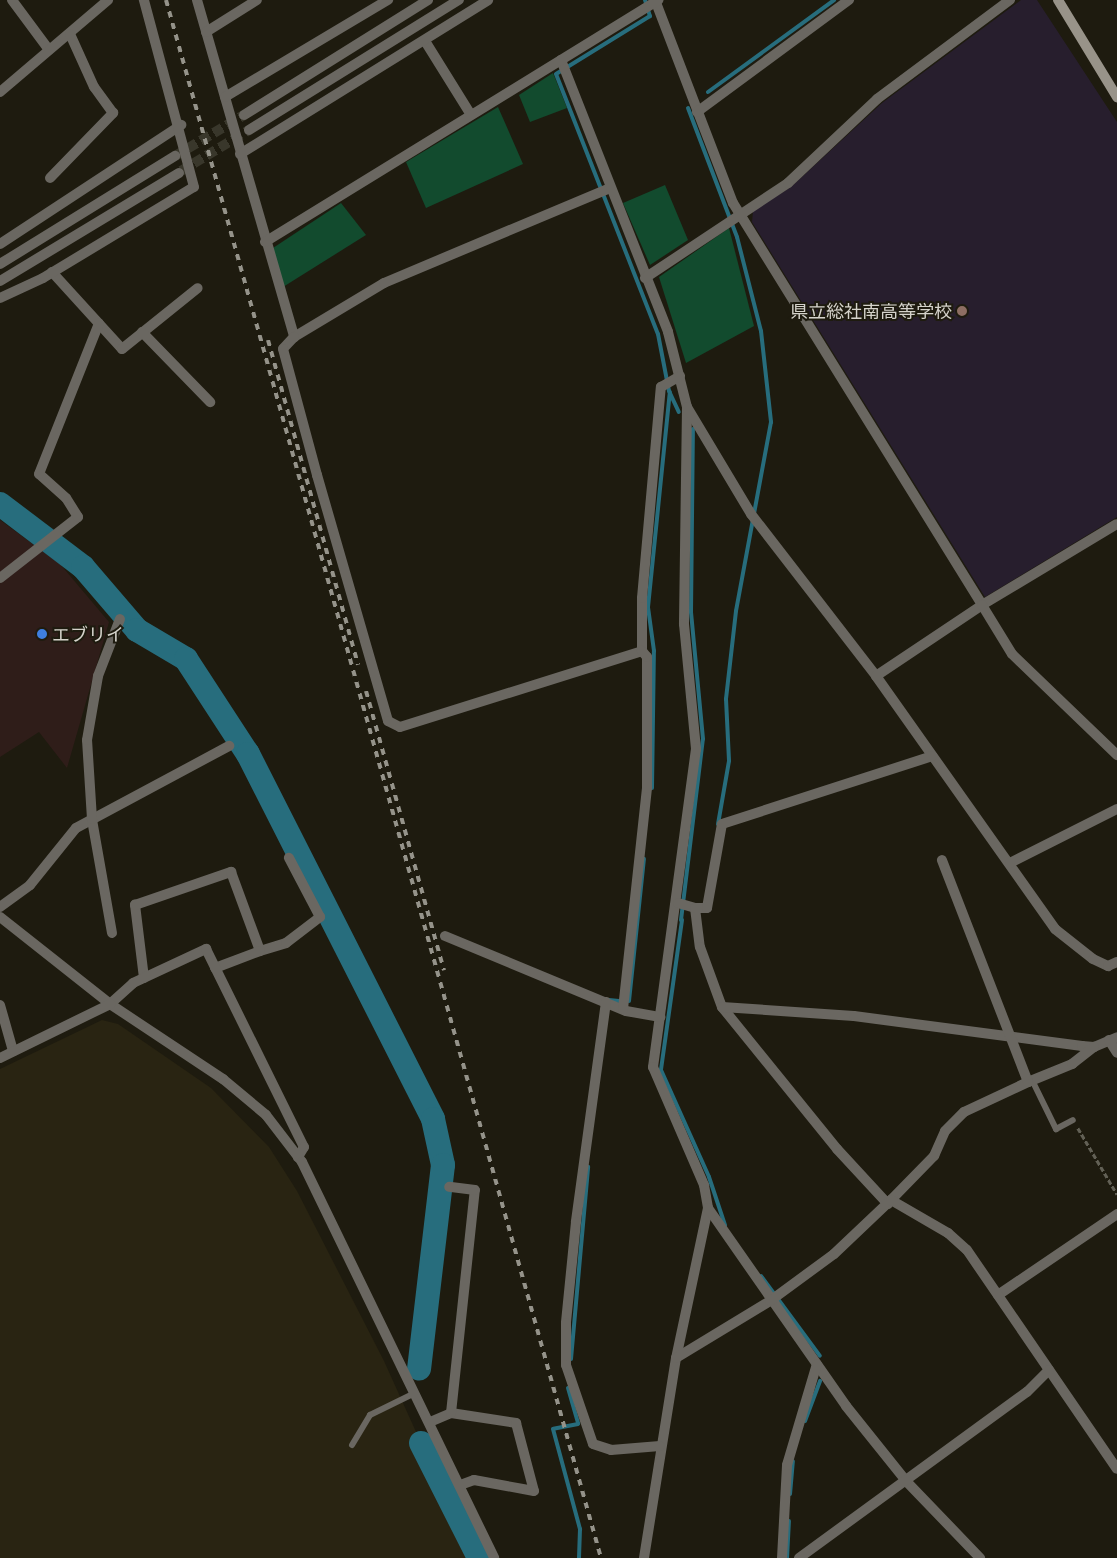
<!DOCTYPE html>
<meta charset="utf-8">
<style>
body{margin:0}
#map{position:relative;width:1117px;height:1558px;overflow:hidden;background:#1e1b0f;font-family:Lato,"Noto Sans JP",sans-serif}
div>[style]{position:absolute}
.commercial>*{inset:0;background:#2f1d19}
.built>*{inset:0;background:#292412}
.education>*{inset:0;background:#271e2d}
.green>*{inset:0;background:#124b2e}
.stream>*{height:4px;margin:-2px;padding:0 2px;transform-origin:2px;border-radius:2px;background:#276d7d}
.river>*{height:24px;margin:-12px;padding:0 12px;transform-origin:12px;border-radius:12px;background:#276d7d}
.tertiary-tunnel>*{height:10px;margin-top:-5px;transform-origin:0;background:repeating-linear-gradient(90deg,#39372b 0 10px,transparent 0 15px)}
.path>*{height:2.5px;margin-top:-1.25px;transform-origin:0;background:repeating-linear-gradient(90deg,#626055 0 5px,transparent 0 7.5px)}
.service>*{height:6px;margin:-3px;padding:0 3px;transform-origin:3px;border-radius:3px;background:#6a6761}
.minor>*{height:10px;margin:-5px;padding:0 5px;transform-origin:5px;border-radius:5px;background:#6a6761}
.tertiary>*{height:10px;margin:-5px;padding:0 5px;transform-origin:5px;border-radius:5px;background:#6a6761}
.secondary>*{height:10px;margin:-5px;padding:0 5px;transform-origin:5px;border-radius:5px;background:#989389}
.rail>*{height:4px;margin-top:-2px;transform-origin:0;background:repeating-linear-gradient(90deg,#95938a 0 6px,transparent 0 12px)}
.dots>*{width:14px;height:14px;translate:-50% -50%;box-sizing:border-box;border:2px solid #1e1b0f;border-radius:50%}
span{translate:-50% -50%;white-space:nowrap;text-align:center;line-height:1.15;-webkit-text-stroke:4px #1e1b0f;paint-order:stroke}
.poi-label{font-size:18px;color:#d5d3cb}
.right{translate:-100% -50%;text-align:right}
.left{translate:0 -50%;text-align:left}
</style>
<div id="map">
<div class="commercial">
<i style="clip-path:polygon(0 520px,60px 564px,109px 622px,67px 768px,39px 732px,0 757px)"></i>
</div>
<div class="built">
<i style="clip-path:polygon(102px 1020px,118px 1024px,211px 1088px,269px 1147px,297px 1191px,384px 1361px,473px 1558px,0 1558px,0 1069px)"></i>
</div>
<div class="education">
<i style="clip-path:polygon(1021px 0,1037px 0,1117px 122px,1117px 517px,985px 597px,752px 222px,753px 211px,791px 187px,882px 103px)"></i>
</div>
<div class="green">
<i style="clip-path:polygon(553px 73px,567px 108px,530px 122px,519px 95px)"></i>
<i style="clip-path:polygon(498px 107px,523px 164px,426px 208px,406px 162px)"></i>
<i style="clip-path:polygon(665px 185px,688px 240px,650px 265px,623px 203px)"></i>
<i style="clip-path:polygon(341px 203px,366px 235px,283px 287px,273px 248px)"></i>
<i style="clip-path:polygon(729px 228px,754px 326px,686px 363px,659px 277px)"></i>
</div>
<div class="stream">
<i style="left:645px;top:0;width:17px;rotate:73deg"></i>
<i style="left:650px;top:16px;width:110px;rotate:148.3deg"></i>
<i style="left:556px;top:74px;width:279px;rotate:68.6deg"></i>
<i style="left:658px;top:334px;width:58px;rotate:79.1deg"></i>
<i style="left:669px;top:391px;width:23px;rotate:65deg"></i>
<i style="left:708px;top:92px;width:156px;rotate:-36.1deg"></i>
<i style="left:688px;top:108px;width:138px;rotate:69.2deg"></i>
<i style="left:737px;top:237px;width:97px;rotate:75.7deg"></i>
<i style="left:761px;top:331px;width:92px;rotate:83.7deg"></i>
<i style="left:771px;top:422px;width:192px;rotate:100.5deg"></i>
<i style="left:736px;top:611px;width:89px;rotate:96.5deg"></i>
<i style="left:726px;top:699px;width:62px;rotate:87.2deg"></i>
<i style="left:729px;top:761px;width:64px;rotate:99.9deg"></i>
<i style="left:652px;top:788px;width:137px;rotate:-89.2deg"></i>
<i style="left:654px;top:651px;width:44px;rotate:-97.8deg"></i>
<i style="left:648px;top:607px;width:216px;rotate:-84.2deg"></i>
<i style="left:681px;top:920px;width:182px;rotate:-83.1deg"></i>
<i style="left:703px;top:739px;width:128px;rotate:-95.4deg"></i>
<i style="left:691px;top:612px;width:183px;rotate:-89.4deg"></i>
<i style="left:682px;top:920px;width:151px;rotate:98deg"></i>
<i style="left:661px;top:1070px;width:117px;rotate:65.8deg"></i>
<i style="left:709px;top:1177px;width:51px;rotate:71.6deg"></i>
<i style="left:609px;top:1000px;width:10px;rotate:6deg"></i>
<i style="left:629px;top:1001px;width:143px;rotate:-84deg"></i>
<i style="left:761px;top:1276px;width:99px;rotate:53.6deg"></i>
<i style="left:571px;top:1359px;width:193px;rotate:-84.9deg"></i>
<i style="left:568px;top:1388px;width:37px;rotate:74deg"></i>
<i style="left:578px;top:1424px;width:25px;rotate:169deg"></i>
<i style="left:553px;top:1429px;width:104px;rotate:74.9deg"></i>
<i style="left:580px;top:1529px;width:29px;rotate:92deg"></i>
<i style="left:805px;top:1421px;width:43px;rotate:-69.4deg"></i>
<i style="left:790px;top:1494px;width:33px;rotate:-85deg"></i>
<i style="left:787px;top:1558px;width:37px;rotate:-87deg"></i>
</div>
<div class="river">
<i style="left:0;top:504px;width:104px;rotate:37.2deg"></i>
<i style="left:83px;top:567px;width:83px;rotate:49.4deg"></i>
<i style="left:137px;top:630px;width:57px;rotate:30.6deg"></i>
<i style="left:186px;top:659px;width:113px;rotate:56.9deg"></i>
<i style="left:248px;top:754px;width:409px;rotate:63.1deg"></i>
<i style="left:433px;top:1119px;width:47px;rotate:77.7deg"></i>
<i style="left:443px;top:1165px;width:205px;rotate:96.7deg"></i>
<i style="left:421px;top:1443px;width:129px;rotate:63.2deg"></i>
</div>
<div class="tertiary-tunnel">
<i style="left:175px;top:156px;width:80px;rotate:-30.7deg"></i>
<i style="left:181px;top:171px;width:79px;rotate:-31.1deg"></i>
</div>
<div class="path">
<i style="left:1078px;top:1128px;width:77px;rotate:59.4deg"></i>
</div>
<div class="service">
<i style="left:1032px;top:1080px;width:55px;rotate:63.9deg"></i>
<i style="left:1056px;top:1129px;width:19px;rotate:-28deg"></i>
<i style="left:352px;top:1445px;width:35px;rotate:-59deg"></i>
<i style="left:370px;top:1415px;width:50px;rotate:-26.1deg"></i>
</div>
<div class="minor">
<i style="left:12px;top:0;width:62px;rotate:53.5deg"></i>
<i style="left:197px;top:0;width:351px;rotate:73.9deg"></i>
<i style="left:294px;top:337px;width:105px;rotate:-31deg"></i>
<i style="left:384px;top:283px;width:245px;rotate:-22.8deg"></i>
<i style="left:655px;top:0;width:217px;rotate:69deg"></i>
<i style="left:733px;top:203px;width:473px;rotate:58.2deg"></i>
<i style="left:982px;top:605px;width:157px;rotate:-31deg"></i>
<i style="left:206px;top:32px;width:60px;rotate:-32.1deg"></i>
<i style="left:425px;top:41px;width:87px;rotate:58.1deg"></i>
<i style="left:561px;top:60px;width:292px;rotate:68.5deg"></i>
<i style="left:668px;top:332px;width:77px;rotate:75.8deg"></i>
<i style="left:687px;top:407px;width:217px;rotate:90.8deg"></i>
<i style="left:684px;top:624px;width:126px;rotate:84.5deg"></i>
<i style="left:696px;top:749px;width:321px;rotate:97.7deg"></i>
<i style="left:653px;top:1067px;width:129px;rotate:66.6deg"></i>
<i style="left:704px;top:1185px;width:23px;rotate:80deg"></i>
<i style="left:708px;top:1208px;width:153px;rotate:102deg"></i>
<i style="left:676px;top:1358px;width:203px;rotate:99.1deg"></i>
<i style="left:0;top:92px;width:142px;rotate:-40.4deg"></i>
<i style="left:225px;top:97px;width:190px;rotate:-30.8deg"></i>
<i style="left:697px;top:112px;width:189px;rotate:-36.4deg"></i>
<i style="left:240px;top:154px;width:292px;rotate:-31.8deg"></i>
<i style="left:50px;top:178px;width:91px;rotate:-45.9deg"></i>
<i style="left:113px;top:113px;width:32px;rotate:-126deg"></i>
<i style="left:94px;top:87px;width:58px;rotate:-114.4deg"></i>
<i style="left:265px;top:242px;width:462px;rotate:-31.6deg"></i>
<i style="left:0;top:244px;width:217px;rotate:-33.3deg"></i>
<i style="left:52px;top:272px;width:104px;rotate:47.7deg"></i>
<i style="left:122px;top:349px;width:97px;rotate:-38.8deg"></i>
<i style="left:645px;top:278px;width:172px;rotate:-33.6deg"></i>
<i style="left:788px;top:183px;width:122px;rotate:-43.3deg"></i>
<i style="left:877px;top:99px;width:166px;rotate:-36.7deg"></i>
<i style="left:0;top:298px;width:47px;rotate:-24.9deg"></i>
<i style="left:43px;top:278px;width:176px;rotate:-31.1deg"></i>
<i style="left:194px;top:187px;width:194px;rotate:-105deg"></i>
<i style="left:142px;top:332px;width:98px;rotate:45.8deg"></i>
<i style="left:294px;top:337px;width:16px;rotate:133deg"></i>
<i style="left:283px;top:349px;width:131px;rotate:74.9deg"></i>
<i style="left:317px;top:475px;width:256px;rotate:73.9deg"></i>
<i style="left:388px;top:721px;width:13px;rotate:27deg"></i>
<i style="left:400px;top:727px;width:254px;rotate:-17.4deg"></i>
<i style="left:642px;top:651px;width:53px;rotate:-90deg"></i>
<i style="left:642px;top:598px;width:212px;rotate:-84.9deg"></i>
<i style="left:661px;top:387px;width:22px;rotate:-30deg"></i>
<i style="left:687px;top:407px;width:125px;rotate:59.1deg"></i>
<i style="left:751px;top:514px;width:205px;rotate:52.3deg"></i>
<i style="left:876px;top:676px;width:310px;rotate:54.7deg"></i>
<i style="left:1055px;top:929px;width:48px;rotate:38.3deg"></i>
<i style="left:1093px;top:959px;width:17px;rotate:25deg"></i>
<i style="left:1108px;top:966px;width:10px;rotate:-24deg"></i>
<i style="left:0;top:578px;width:99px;rotate:-38deg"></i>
<i style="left:78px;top:517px;width:22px;rotate:-122deg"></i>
<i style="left:66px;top:498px;width:36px;rotate:-138deg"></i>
<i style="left:39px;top:474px;width:162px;rotate:-68.3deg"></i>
<i style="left:876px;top:676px;width:128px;rotate:-33.8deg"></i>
<i style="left:982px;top:605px;width:57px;rotate:58.5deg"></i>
<i style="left:1012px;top:654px;width:146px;rotate:43.9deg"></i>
<i style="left:1010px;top:863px;width:120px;rotate:-26.8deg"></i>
<i style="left:678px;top:903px;width:18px;rotate:16deg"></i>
<i style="left:695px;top:908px;width:39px;rotate:83deg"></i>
<i style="left:700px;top:947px;width:64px;rotate:69.9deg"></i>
<i style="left:722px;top:1007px;width:183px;rotate:51deg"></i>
<i style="left:837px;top:1149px;width:75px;rotate:47.2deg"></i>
<i style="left:0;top:907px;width:37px;rotate:-36deg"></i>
<i style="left:30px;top:885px;width:73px;rotate:-51.1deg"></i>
<i style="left:76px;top:828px;width:174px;rotate:-28.2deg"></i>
<i style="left:695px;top:908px;width:12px"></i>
<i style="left:707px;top:908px;width:85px;rotate:-79.9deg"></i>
<i style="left:722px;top:824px;width:221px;rotate:-17.9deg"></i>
<i style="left:112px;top:933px;width:116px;rotate:-100deg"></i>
<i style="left:92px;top:819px;width:79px;rotate:-93.6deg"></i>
<i style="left:87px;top:740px;width:65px;rotate:-80.2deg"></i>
<i style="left:98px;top:676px;width:61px;rotate:-68.9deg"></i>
<i style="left:445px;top:936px;width:196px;rotate:22.5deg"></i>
<i style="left:626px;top:1011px;width:35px;rotate:10deg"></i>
<i style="left:260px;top:951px;width:27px;rotate:-17deg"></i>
<i style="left:286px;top:943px;width:43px;rotate:-37.4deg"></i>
<i style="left:320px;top:917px;width:67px;rotate:-117.7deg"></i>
<i style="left:144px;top:978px;width:74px;rotate:-97deg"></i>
<i style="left:135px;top:905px;width:102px;rotate:-19deg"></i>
<i style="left:231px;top:872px;width:84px;rotate:69.8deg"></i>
<i style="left:260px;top:951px;width:48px;rotate:159.3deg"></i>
<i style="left:606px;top:1002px;width:222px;rotate:97.8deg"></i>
<i style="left:576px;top:1222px;width:101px;rotate:95.7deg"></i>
<i style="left:566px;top:1323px;width:42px;rotate:90deg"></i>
<i style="left:566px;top:1365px;width:83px;rotate:71.1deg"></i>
<i style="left:593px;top:1444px;width:19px;rotate:18deg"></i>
<i style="left:611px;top:1450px;width:49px;rotate:-4.7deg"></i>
<i style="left:110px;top:1004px;width:31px;rotate:-42deg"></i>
<i style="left:133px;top:983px;width:81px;rotate:-25deg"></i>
<i style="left:206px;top:949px;width:221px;rotate:63.7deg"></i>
<i style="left:304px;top:1147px;width:12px;rotate:121deg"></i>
<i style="left:0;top:1005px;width:48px;rotate:74.2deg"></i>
<i style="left:722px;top:1007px;width:132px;rotate:3.9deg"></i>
<i style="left:854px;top:1016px;width:230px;rotate:7.5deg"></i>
<i style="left:1082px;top:1046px;width:12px;rotate:5deg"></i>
<i style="left:1094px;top:1047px;width:25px;rotate:-23deg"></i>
<i style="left:623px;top:1009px;width:222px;rotate:-83.8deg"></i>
<i style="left:647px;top:788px;width:131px;rotate:-90deg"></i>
<i style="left:647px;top:657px;width:8px;rotate:-130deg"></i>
<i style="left:1109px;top:1040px;width:15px;rotate:58deg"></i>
<i style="left:1028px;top:1082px;width:48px;rotate:-22.2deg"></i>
<i style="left:1072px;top:1064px;width:28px;rotate:-38deg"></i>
<i style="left:891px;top:1200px;width:62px;rotate:-45.7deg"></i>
<i style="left:934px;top:1156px;width:27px;rotate:-66deg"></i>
<i style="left:945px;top:1131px;width:27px;rotate:-45deg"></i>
<i style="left:964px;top:1112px;width:71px;rotate:-25.1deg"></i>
<i style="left:1028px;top:1082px;width:238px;rotate:-111.2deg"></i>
<i style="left:708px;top:1208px;width:241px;rotate:55.1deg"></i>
<i style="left:846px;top:1406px;width:96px;rotate:51.3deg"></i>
<i style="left:906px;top:1481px;width:107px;rotate:46.1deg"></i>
<i style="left:998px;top:1295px;width:144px;rotate:-34.2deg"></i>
<i style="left:676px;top:1358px;width:110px;rotate:-31.2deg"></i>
<i style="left:770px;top:1301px;width:79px;rotate:-36.3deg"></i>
<i style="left:834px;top:1254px;width:79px;rotate:-43.5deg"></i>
<i style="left:891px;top:1200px;width:66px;rotate:30.1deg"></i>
<i style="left:948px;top:1233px;width:25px;rotate:42deg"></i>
<i style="left:967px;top:1250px;width:265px;rotate:55.6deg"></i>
<i style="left:451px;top:1413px;width:66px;rotate:8.7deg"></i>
<i style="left:516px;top:1423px;width:70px;rotate:75.2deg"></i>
<i style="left:534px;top:1491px;width:61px;rotate:-169.6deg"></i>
<i style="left:474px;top:1480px;width:15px;rotate:160deg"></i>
<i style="left:430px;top:1422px;width:23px;rotate:-23deg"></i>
<i style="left:451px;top:1413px;width:224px;rotate:-83.9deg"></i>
<i style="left:475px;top:1190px;width:26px;rotate:-173deg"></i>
<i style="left:782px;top:1558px;width:93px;rotate:-86.9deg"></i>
<i style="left:787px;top:1465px;width:105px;rotate:-73.5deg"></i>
<i style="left:799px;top:1558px;width:282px;rotate:-36.1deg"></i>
<i style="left:1027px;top:1392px;width:31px;rotate:-45deg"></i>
</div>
<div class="tertiary">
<i style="left:244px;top:115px;width:217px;rotate:-32deg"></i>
<i style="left:249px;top:130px;width:247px;rotate:-31.8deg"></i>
<i style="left:0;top:264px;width:206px;rotate:-31.7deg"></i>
<i style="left:0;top:281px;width:209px;rotate:-31.1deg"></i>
<i style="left:0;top:917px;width:140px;rotate:38.3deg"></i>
<i style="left:110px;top:1004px;width:136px;rotate:33.6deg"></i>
<i style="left:223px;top:1079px;width:56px;rotate:39.9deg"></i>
<i style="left:266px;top:1115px;width:59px;rotate:52.5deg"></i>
<i style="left:302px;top:1162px;width:440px;rotate:64.1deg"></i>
<i style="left:0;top:1058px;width:123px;rotate:-26.1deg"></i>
</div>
<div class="secondary">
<i style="left:1058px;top:0;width:114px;rotate:58.7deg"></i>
</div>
<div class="rail">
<i style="left:166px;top:0;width:1618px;rotate:74.4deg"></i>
<i style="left:268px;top:340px;width:337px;rotate:74.5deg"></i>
<i style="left:366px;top:691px;width:290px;rotate:74.4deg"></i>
</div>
<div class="dots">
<i style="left:962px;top:311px;background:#8d6e63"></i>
<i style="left:42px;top:634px;background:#3f7fe0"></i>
</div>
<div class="poi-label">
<span class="right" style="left:952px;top:311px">県立総社南高等学校</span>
<span class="left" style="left:52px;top:634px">エブリイ</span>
</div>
</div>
